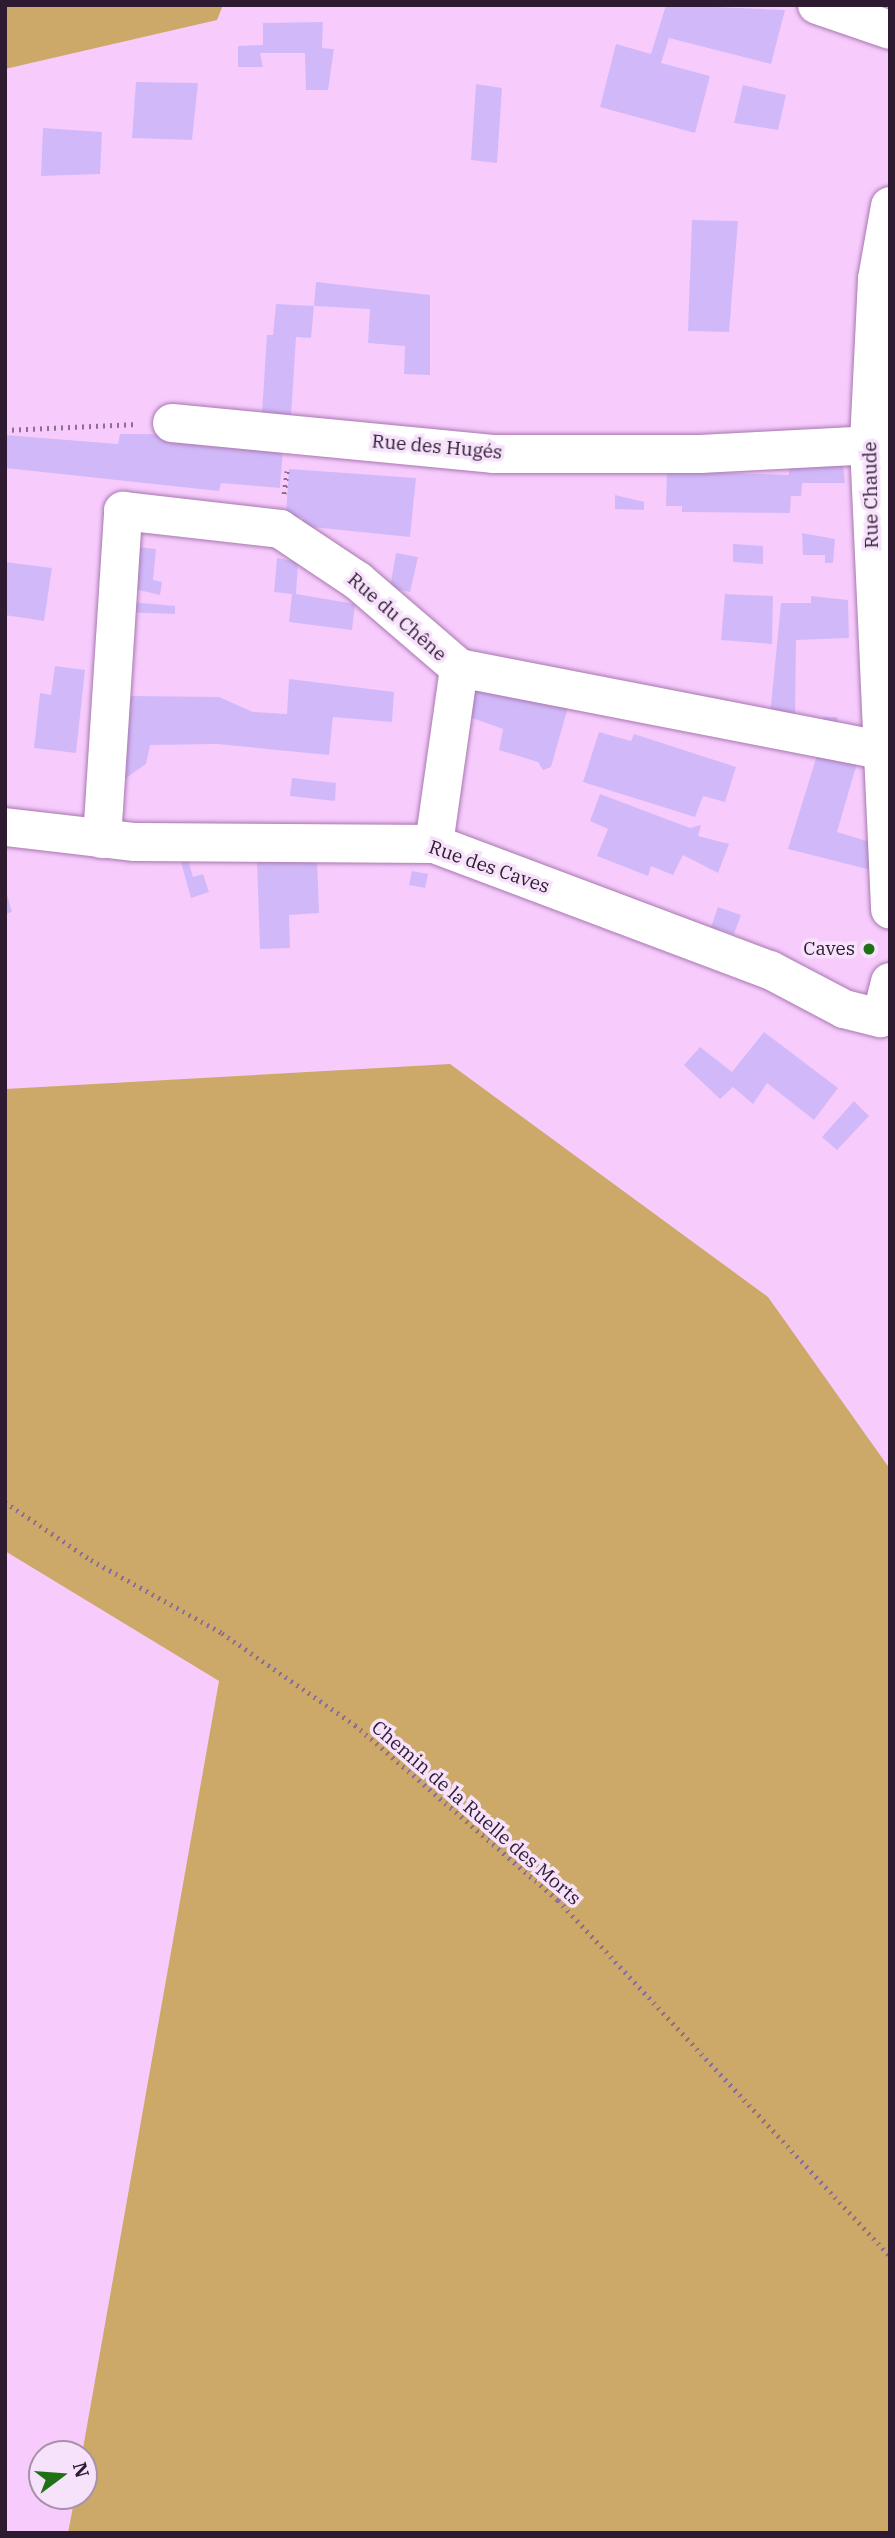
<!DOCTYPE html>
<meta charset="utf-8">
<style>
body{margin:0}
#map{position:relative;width:895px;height:2538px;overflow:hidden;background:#f7ccfd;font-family:"IBM Plex Serif",serif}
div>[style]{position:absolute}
.green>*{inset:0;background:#cca968}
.building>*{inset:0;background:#d1b9f9}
.path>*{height:4.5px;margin-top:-2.25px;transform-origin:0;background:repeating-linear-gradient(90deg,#8e6f92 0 2px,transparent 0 7px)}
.roads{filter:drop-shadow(0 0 2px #a877b0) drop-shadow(0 0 2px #a877b0)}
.street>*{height:38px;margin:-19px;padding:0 19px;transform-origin:19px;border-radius:19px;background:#fff}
.dots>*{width:19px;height:19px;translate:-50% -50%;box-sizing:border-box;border:4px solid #f7e2fb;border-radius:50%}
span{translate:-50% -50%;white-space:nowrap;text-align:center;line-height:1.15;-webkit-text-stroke:7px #f7e2fb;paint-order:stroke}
.street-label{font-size:19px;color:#2e1a31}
.poi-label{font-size:19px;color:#2e1a31}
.right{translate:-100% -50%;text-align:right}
.frame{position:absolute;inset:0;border:7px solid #2e1a31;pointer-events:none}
.north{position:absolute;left:28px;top:2440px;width:70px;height:70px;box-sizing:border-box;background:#f7e2fb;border:2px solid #a792aa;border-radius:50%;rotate:74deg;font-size:19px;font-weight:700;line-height:28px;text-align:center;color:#2e1a31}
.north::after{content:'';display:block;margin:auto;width:24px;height:32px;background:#207017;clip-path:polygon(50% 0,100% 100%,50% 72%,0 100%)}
</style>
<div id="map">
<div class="green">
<i style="clip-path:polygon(5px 5px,223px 5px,217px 20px,5px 69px)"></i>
<i style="clip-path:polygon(450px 1064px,768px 1297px,890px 1469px,890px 2533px,68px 2533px,75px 2496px,84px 2496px,82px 2454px,219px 1681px,5px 1551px,5px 1089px)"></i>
</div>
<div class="building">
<i style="clip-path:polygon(666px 5px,785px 10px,771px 64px,669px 38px,661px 63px,710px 76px,695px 133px,600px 107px,616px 44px,651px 54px)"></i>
<i style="clip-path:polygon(323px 22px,322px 48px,334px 49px,328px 90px,306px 90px,305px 53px,260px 53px,263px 67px,238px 67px,238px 46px,263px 45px,263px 23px)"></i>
<i style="clip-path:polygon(136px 82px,198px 83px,192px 140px,132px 138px)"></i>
<i style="clip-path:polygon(476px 84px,502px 88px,497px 163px,471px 160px)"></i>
<i style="clip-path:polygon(743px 85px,786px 95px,778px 130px,734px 123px)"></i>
<i style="clip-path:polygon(43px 128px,102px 132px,100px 174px,41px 176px)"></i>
<i style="clip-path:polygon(692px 220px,738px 221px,729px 332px,688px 331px)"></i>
<i style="clip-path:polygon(316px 282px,430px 295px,430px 375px,404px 374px,405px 346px,368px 343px,370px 309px,314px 306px)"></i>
<i style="clip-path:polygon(276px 304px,314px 306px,311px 338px,296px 337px,291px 416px,262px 413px,267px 335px,273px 335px)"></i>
<i style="clip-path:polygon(120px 434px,284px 435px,280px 488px,221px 483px,219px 491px,5px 468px,5px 435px,118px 444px)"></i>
<i style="clip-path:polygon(789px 460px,843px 465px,845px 483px,802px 483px,801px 496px,791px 496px,790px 513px,682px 512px,682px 506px,666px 506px,667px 471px,789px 475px)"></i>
<i style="clip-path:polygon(289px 469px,416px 478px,410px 537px,302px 526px,303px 518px,286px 515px)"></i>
<i style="clip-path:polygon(615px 495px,644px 502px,644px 510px,615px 509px)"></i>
<i style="clip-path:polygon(802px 533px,835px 539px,833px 563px,825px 563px,825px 555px,803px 555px)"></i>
<i style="clip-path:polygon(733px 544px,763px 546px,763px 564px,733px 562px)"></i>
<i style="clip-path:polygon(127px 546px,156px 549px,153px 580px,162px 582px,160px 595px,122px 586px)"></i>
<i style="clip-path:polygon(396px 553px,418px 557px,410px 592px,390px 588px)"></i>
<i style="clip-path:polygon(277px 558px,298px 562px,296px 594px,355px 604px,352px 630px,289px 622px,292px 594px,274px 592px)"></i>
<i style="clip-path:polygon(5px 562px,52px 568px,44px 621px,5px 615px)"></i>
<i style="clip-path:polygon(725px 594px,773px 596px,772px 644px,721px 640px)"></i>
<i style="clip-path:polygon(811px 596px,848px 600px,849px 638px,796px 640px,795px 720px,770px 716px,781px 603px,811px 603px)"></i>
<i style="clip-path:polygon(121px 601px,175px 606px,175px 614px,119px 612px)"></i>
<i style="clip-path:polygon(55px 666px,85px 670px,76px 753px,34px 748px,40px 693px,51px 695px)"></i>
<i style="clip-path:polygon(289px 679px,394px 692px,392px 722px,333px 717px,329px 755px,217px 744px,150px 745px,146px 764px,120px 782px,131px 696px,219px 697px,253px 712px,287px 714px)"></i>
<i style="clip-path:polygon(483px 685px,568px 707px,551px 767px,543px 770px,538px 762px,499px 750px,503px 729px,464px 715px,470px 692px)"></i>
<i style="clip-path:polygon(823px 717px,837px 717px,838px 724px,824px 724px)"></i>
<i style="clip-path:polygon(599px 732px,631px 741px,634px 734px,736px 767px,725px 802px,703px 796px,695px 817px,583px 782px)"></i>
<i style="clip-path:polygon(819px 749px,857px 763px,837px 832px,870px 842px,871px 870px,788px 849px)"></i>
<i style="clip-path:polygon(292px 778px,336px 783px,335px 801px,290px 796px)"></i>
<i style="clip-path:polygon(600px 794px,690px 828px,701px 825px,698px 836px,729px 844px,718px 873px,683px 855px,673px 875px,651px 866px,648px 876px,597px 856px,608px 829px,590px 821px)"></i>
<i style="clip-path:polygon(186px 853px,193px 877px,203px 874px,209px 892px,191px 898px,179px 855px)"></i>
<i style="clip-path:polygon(317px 858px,319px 913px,289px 915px,290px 948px,260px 949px,257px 862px)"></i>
<i style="clip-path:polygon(412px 871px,428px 874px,425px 888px,409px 885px)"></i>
<i style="clip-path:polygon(5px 888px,12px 912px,5px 914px)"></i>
<i style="clip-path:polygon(718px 907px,741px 915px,734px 934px,711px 927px)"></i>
<i style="clip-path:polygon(764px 1032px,838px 1088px,814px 1120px,767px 1083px,753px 1104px,733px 1087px,720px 1099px,684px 1065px,700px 1047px,732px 1072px)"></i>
<i style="clip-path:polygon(854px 1101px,869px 1116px,837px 1150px,822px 1137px)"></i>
</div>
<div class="path">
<i style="left:5px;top:430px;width:132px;rotate:-2.6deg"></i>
<i style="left:284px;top:494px;width:23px;rotate:-83deg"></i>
<i style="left:5px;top:1502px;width:104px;rotate:34deg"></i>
<i style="left:91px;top:1560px;width:150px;rotate:29.1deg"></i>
<i style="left:222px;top:1633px;width:162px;rotate:34.7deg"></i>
<i style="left:355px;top:1725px;width:268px;rotate:40.8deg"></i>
<i style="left:558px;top:1900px;width:487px;rotate:47deg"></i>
</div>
<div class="roads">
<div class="street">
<i style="left:817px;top:5px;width:77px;rotate:18.9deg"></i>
<i style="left:890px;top:206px;width:74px;rotate:100.1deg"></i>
<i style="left:877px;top:279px;width:166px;rotate:92.8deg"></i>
<i style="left:869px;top:445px;width:465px;rotate:87.4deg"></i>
<i style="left:172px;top:423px;width:322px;rotate:5.5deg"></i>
<i style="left:493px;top:454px;width:207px"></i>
<i style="left:700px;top:454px;width:169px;rotate:-3deg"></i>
<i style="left:5px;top:827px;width:131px;rotate:6.6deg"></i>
<i style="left:135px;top:842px;width:299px;rotate:0.4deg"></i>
<i style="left:434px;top:844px;width:359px;rotate:20.6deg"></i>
<i style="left:770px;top:970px;width:84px;rotate:27.8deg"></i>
<i style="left:844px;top:1009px;width:38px;rotate:14deg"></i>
<i style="left:102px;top:839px;width:329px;rotate:-86.3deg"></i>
<i style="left:123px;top:511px;width:158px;rotate:6.5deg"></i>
<i style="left:280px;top:529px;width:94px;rotate:33.7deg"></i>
<i style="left:358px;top:581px;width:133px;rotate:40.7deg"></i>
<i style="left:459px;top:668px;width:428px;rotate:11deg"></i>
<i style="left:434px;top:844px;width:178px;rotate:-81.9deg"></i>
<i style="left:881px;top:1018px;width:37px;rotate:-76deg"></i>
</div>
</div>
<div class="dots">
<i style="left:869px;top:949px;background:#207017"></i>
</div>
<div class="street-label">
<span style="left:437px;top:447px;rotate:5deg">Rue des Hugés</span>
<span style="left:871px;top:495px;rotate:-91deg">Rue Chaude</span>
<span style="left:397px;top:617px;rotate:41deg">Rue du Chêne</span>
<span style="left:489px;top:867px;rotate:19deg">Rue des Caves</span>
<span style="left:476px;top:1813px;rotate:41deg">Chemin de la Ruelle des Morts</span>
</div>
<div class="poi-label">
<span class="right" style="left:855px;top:949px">Caves</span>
</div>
<div class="frame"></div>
<div class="north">N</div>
</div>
